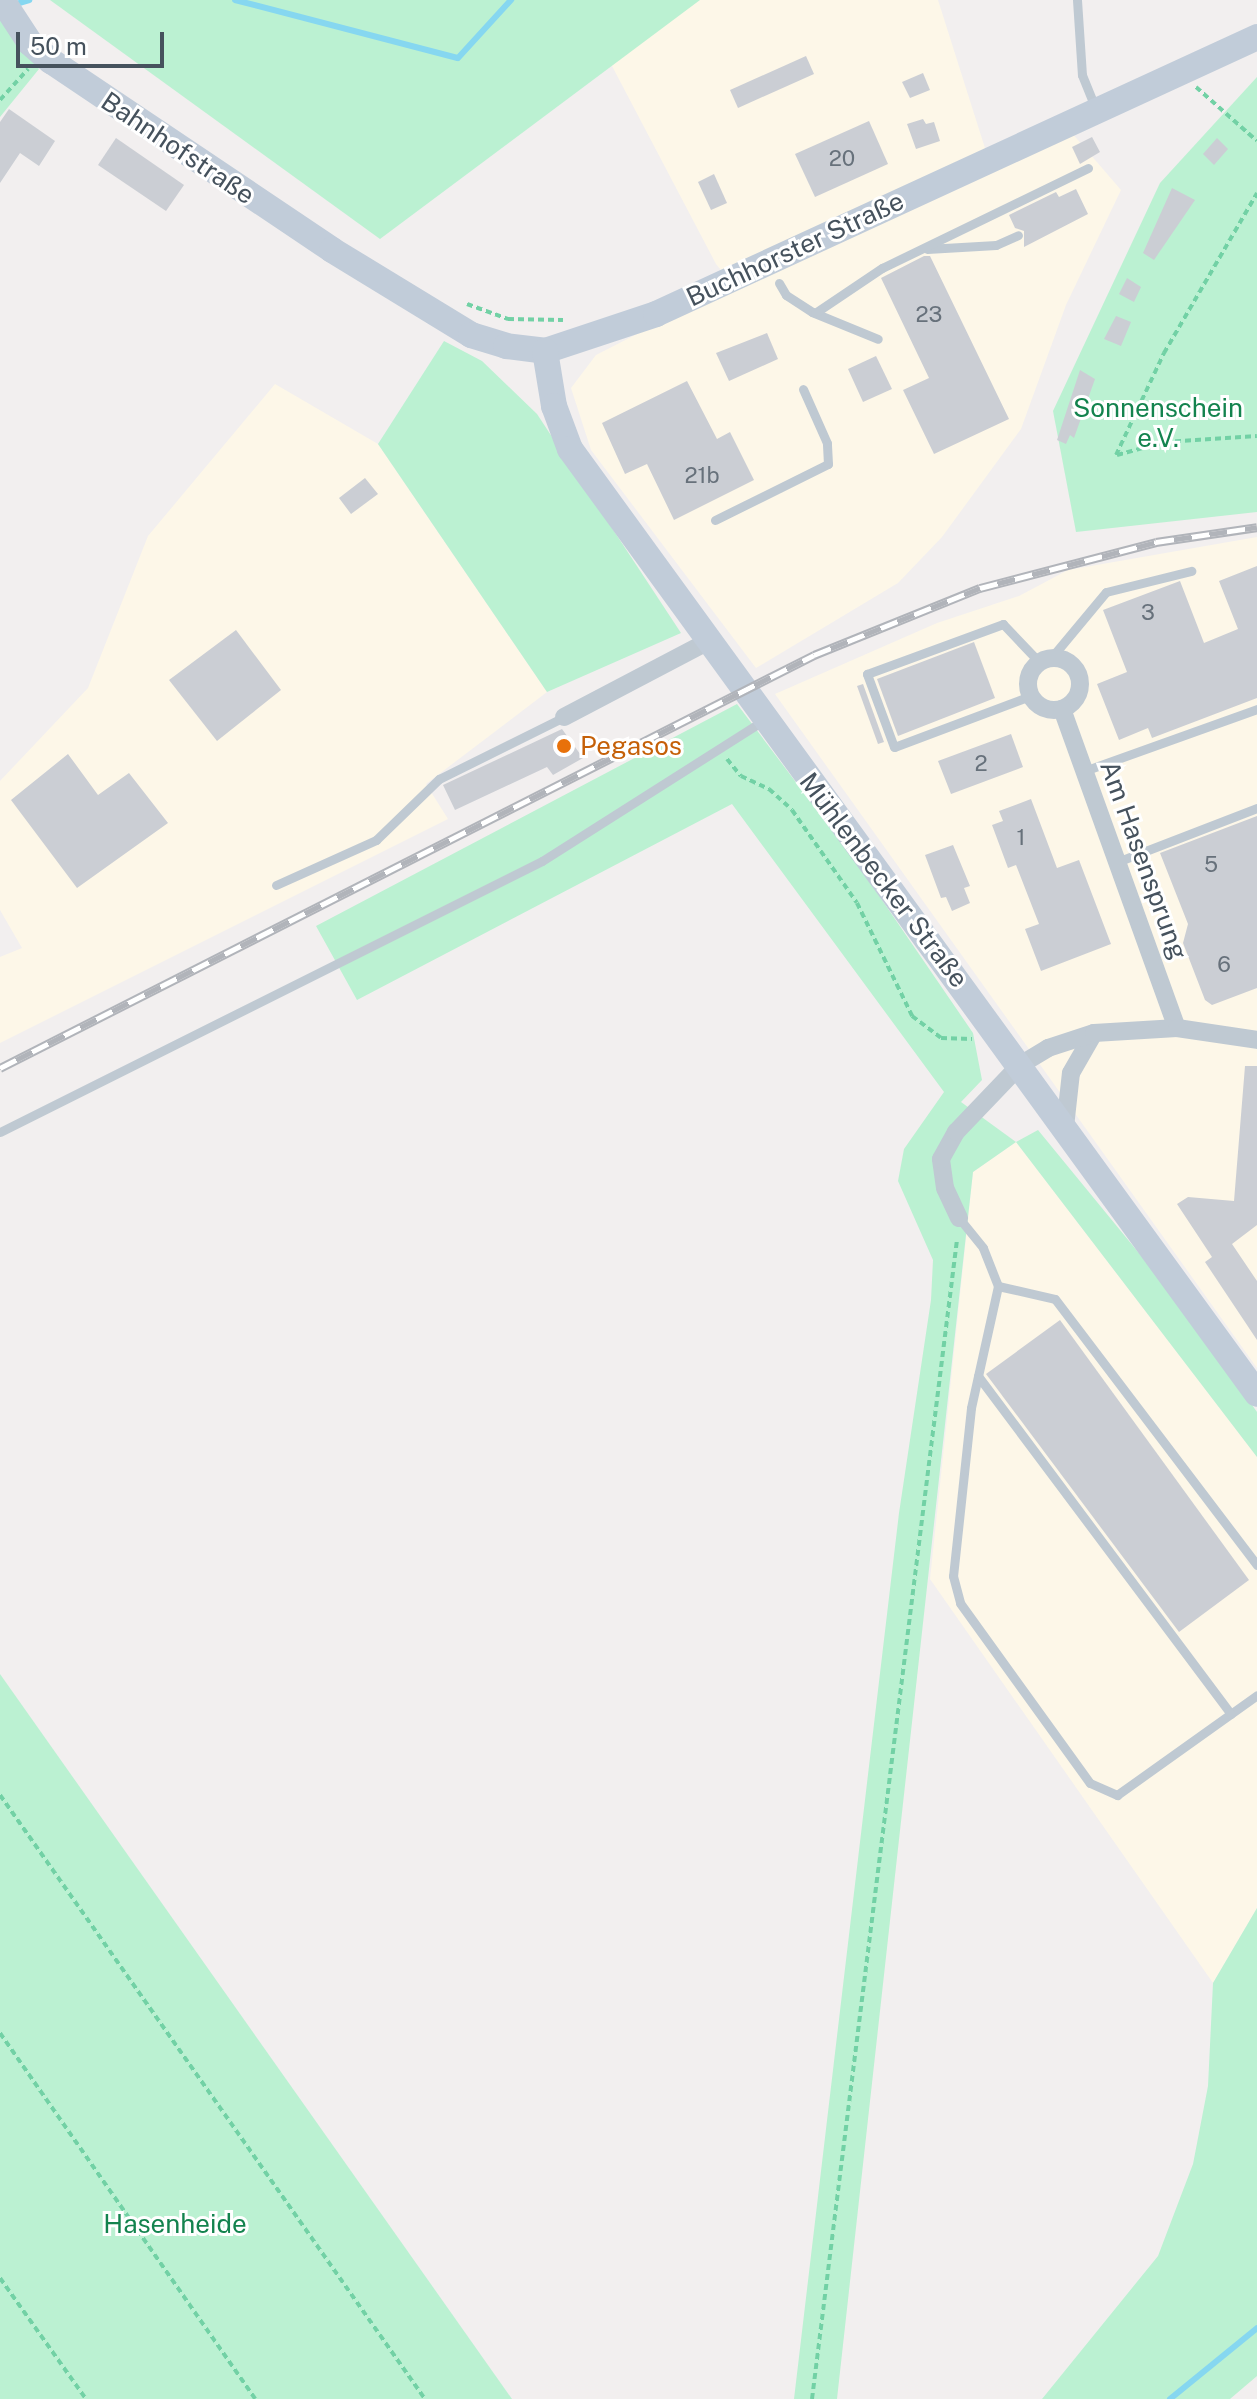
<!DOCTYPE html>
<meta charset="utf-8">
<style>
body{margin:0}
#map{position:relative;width:1257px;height:2399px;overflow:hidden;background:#f2efef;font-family:"Public Sans",sans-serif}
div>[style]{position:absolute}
.commercial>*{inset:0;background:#fdf7e8}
.green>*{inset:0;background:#bbf1d2}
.stream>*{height:6px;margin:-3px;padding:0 3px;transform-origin:3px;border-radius:3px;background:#86d7f0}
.building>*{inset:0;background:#cbced4}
.path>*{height:4px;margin-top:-2px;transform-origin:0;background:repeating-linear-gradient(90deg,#72d1a5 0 6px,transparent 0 10px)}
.lane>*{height:9px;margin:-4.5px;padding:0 4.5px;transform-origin:4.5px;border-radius:4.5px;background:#bfc9d2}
.street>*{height:18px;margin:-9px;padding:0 9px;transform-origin:9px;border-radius:9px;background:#bfc9d2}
.street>.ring{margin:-9px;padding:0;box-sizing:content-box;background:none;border:18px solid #bfc9d2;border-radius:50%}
.secondary>*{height:26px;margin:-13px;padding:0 13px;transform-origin:13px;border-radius:13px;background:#c1ccd9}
.rail>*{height:9px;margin-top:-4.5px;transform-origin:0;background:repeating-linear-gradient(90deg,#fff 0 18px,#b1b4ba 0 36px);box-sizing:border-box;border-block:2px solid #b1b4ba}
.dots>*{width:22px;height:22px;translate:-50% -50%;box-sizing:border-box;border:4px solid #fff;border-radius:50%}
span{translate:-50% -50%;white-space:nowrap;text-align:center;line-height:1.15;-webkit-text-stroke:6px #fff;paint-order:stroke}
.number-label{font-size:22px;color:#67717b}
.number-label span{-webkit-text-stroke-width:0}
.street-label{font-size:26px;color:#46525d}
.park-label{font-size:26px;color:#13834e}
.food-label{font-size:26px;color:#c56008}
.left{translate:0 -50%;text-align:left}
.scale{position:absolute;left:16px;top:32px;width:148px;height:36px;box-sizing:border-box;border:4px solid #46525d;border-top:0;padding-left:10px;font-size:24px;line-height:28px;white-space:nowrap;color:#46525d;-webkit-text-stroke:6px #fff;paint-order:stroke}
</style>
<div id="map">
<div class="commercial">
<i style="clip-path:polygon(637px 0,938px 0,991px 167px,1071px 132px,1121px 190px,1066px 305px,1021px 429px,942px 537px,898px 583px,756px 668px,591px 450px,571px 388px,596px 355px,733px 285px,716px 264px,591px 26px)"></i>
<i style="clip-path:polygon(275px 384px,378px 444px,547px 692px,426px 784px,448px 819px,0 1043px,0 957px,22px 948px,0 910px,0 781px,88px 688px,148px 536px)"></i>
<i style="clip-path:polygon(1257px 537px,1257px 1368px,775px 694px,937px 623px,1019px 596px,1068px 570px)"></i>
<i style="clip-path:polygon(1016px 1142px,1257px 1457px,1257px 1908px,1213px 1983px,930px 1579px,973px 1172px)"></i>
</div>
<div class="green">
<i style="clip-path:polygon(50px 0,700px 0,380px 239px)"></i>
<i style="clip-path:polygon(0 14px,39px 69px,0 117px)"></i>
<i style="clip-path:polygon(1257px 77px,1257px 512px,1076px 532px,1053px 411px,1160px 183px)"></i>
<i style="clip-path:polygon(444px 341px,482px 361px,537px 414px,681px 633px,547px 692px,378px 444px)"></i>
<i style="clip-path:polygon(737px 704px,856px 862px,973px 1033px,982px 1080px,961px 1102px,1016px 1142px,1038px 1130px,1179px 1302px,1257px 1412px,1257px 1457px,1016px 1142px,973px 1172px,837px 2399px,794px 2399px,899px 1513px,931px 1300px,933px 1260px,898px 1181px,904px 1149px,944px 1092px,732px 804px,357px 1000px,316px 926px)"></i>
<i style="clip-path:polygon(0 1674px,512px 2399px,0 2399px)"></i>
<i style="clip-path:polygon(1257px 1908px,1257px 2376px,1230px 2399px,1042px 2399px,1158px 2256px,1193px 2164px,1208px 2086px,1213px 1983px)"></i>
</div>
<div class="stream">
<i style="left:235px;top:0;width:230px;rotate:14.6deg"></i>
<i style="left:458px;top:58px;width:79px;rotate:-47.6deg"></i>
<i style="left:13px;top:5px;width:17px;rotate:-17deg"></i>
<i style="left:1170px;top:2399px;width:112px;rotate:-39.2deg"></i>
</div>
<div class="building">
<i style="clip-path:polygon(806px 56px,814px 74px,738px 108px,730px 90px)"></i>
<i style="clip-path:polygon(923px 73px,930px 90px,910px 98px,902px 82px)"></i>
<i style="clip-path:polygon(9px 109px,55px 141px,39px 166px,20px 153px,0 183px,0 122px)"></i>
<i style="clip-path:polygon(923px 119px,926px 124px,934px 122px,940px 141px,916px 149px,907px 124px)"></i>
<i style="clip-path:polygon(869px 121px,888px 164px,815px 197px,795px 154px)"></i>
<i style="clip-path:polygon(1092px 137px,1100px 152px,1080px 164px,1072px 147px)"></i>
<i style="clip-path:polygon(116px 138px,184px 185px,166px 211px,98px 165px)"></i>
<i style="clip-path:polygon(1217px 138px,1228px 149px,1214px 165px,1203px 154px)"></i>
<i style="clip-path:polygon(714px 174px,727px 203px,711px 210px,698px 182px)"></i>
<i style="clip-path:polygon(1172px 188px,1195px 200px,1154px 260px,1143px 253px)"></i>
<i style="clip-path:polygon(1076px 189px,1088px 214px,1024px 247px,1024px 231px,1015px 228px,1009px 215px,1056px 192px,1059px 197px)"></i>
<i style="clip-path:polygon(924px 256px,930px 256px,1009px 419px,934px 454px,903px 390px,929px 378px,881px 278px)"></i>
<i style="clip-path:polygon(1127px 278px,1141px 287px,1134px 302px,1119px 294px)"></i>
<i style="clip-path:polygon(1116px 316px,1131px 322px,1121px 346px,1104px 339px)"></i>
<i style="clip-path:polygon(767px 333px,778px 359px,729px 381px,716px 353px)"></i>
<i style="clip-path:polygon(876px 356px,892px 389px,863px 402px,848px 369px)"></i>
<i style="clip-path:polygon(1080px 370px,1095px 379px,1074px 438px,1070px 435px,1066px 444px,1057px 440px)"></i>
<i style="clip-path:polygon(687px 381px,717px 439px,730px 432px,754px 480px,674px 520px,647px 464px,625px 474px,602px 423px)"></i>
<i style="clip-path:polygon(365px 478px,378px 494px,351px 514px,339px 498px)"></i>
<i style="clip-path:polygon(1257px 566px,1257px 698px,1152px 738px,1148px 728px,1119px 740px,1097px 684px,1127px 672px,1103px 610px,1180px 581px,1204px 643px,1238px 629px,1219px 581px)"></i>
<i style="clip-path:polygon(236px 630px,281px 690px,217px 741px,169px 680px)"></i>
<i style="clip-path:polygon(974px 642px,995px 698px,898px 736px,877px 679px)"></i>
<i style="clip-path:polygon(863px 684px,884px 742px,878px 744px,857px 686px)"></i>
<i style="clip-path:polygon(562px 729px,583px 758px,553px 775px,547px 767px,455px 810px,443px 785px)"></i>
<i style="clip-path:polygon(1011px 734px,1023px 767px,951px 794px,938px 761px)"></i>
<i style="clip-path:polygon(68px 754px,98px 795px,129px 773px,168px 823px,77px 888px,11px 800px)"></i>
<i style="clip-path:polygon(1031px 799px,1057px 868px,1079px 860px,1111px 944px,1041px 971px,1025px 929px,1039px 924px,1016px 865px,1008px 868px,992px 825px,1003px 821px,999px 811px)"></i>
<i style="clip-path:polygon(1257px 816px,1257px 988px,1212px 1005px,1205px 1000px,1183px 943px,1188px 924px,1160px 853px)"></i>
<i style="clip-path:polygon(953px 845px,970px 886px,964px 888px,970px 903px,952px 911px,946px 897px,941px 898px,925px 855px)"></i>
<i style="clip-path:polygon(1245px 1066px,1257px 1066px,1257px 1225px,1232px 1244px,1257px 1281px,1257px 1340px,1205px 1262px,1212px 1257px,1177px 1204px,1188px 1197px,1234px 1201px)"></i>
<i style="clip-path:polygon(1060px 1320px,1249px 1580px,1179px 1632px,986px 1374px)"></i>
</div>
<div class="path">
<i style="left:1196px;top:87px;width:81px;rotate:41.5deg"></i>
<i style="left:0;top:100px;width:42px;rotate:-47.9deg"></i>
<i style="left:467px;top:304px;width:44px;rotate:20.1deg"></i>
<i style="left:508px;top:319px;width:55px;rotate:1deg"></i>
<i style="left:1116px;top:455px;width:113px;rotate:-64.8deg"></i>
<i style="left:1164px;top:353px;width:185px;rotate:-59.8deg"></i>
<i style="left:1117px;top:455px;width:50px;rotate:-15.2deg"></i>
<i style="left:1165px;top:442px;width:92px;rotate:-3.7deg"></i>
<i style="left:727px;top:759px;width:22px;rotate:51deg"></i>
<i style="left:741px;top:776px;width:31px;rotate:25deg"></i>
<i style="left:769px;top:789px;width:31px;rotate:42deg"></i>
<i style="left:792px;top:810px;width:113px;rotate:55deg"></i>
<i style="left:857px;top:903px;width:126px;rotate:64deg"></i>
<i style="left:912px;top:1016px;width:36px;rotate:37deg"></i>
<i style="left:941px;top:1038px;width:31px;rotate:2deg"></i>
<i style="left:0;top:1795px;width:739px;rotate:54.87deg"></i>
<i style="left:0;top:2033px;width:446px;rotate:55.1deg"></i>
<i style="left:0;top:2278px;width:148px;rotate:54.6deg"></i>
<i style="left:812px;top:2399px;width:1168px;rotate:-82.87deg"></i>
</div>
<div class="lane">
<i style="left:1077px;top:0;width:75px;rotate:86.2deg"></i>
<i style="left:1082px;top:75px;width:37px;rotate:68deg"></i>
<i style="left:927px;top:249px;width:69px;rotate:-3.3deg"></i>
<i style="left:996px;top:245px;width:24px;rotate:-24deg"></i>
<i style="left:779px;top:283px;width:14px;rotate:60deg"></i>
<i style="left:786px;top:295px;width:31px;rotate:33deg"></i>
<i style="left:812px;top:312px;width:71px;rotate:22.2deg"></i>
<i style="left:815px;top:313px;width:81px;rotate:-33.9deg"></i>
<i style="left:882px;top:268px;width:229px;rotate:-25.9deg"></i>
<i style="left:715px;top:520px;width:126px;rotate:-26.4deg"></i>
<i style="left:828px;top:464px;width:21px;rotate:-93deg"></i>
<i style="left:827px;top:443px;width:59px;rotate:-114deg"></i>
<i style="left:1051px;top:658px;width:86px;rotate:-50.2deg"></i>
<i style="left:1106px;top:592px;width:88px;rotate:-13.9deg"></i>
<i style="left:1030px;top:696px;width:145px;rotate:159.4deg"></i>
<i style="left:894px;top:747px;width:78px;rotate:-110.3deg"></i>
<i style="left:867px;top:674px;width:145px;rotate:-20.2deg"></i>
<i style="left:1003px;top:624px;width:52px;rotate:46.5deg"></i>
<i style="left:1084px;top:771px;width:184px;rotate:-19.7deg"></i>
<i style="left:1117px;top:862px;width:150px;rotate:-21.1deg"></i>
<i style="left:276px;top:885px;width:110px;rotate:-24.2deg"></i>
<i style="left:376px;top:840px;width:88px;rotate:-44.1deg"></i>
<i style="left:439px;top:779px;width:140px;rotate:-26.4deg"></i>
<i style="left:0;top:1132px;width:606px;rotate:-26.57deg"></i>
<i style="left:542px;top:861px;width:263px;rotate:-32.4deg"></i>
<i style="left:959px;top:1218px;width:38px;rotate:51deg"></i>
<i style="left:983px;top:1248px;width:41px;rotate:68.5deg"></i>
<i style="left:998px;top:1286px;width:125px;rotate:102.5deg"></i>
<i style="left:971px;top:1408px;width:169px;rotate:96.1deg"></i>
<i style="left:953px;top:1576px;width:28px;rotate:75deg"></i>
<i style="left:960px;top:1603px;width:222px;rotate:54.2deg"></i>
<i style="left:1090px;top:1783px;width:30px;rotate:24deg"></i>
<i style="left:1117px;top:1795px;width:172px;rotate:-35.5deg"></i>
<i style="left:998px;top:1286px;width:58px;rotate:12.8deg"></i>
<i style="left:1055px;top:1299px;width:334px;rotate:52.8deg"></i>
<i style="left:978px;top:1376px;width:422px;rotate:53.2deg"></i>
</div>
<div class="street">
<i class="ring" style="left:1028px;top:658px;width:34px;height:34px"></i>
<i style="left:1062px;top:709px;width:339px;rotate:70.2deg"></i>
<i style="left:564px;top:717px;width:164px;rotate:-27.7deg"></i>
<i style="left:1065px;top:1127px;width:54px;rotate:-83.7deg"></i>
<i style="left:1071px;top:1073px;width:46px;rotate:-60.1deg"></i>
<i style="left:959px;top:1218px;width:33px;rotate:-115deg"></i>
<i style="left:945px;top:1188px;width:29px;rotate:-98deg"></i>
<i style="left:941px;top:1159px;width:31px;rotate:-61deg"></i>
<i style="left:956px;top:1132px;width:93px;rotate:-46.3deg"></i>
<i style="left:1020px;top:1065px;width:33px;rotate:-31deg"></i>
<i style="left:1048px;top:1048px;width:48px;rotate:-18.1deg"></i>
<i style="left:1094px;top:1033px;width:83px;rotate:-3.4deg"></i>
<i style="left:1177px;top:1028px;width:81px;rotate:8.5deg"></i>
</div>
<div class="secondary">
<i style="left:2px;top:0;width:51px;rotate:56.9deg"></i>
<i style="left:30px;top:43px;width:28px;rotate:41deg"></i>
<i style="left:51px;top:61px;width:339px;rotate:33.9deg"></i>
<i style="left:332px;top:250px;width:163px;rotate:31.4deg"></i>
<i style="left:471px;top:335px;width:37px;rotate:17deg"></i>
<i style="left:506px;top:346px;width:39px;rotate:7deg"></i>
<i style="left:545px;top:351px;width:117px;rotate:-18.4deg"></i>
<i style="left:656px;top:314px;width:662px;rotate:-24.74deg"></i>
<i style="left:545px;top:351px;width:56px;rotate:80.7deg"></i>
<i style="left:554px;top:406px;width:46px;rotate:69.6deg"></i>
<i style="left:570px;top:449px;width:1168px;rotate:53.98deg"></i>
</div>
<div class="rail">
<i style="left:0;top:1068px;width:913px;rotate:-26.9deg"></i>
<i style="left:814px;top:655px;width:179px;rotate:-22deg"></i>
<i style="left:980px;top:588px;width:182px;rotate:-14.6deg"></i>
<i style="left:1156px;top:542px;width:102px;rotate:-8.4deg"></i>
</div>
<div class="dots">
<i style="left:564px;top:746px;background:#e8710a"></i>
</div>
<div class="number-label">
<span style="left:842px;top:159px">20</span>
<span style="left:929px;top:315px">23</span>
<span style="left:702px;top:476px">21b</span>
<span style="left:1148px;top:613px">3</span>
<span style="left:981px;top:764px">2</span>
<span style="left:1021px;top:838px">1</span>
<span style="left:1211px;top:865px">5</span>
<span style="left:1224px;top:965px">6</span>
</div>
<div class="street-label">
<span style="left:178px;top:148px;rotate:34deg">Bahnhofstraße</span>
<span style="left:795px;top:249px;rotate:-25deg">Buchhorster Straße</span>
<span style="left:1144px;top:860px;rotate:70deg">Am Hasensprung</span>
<span style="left:884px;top:880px;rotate:53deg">Mühlenbecker Straße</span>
</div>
<div class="park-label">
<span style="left:1158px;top:423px">Sonnenschein<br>e.V.</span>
<span style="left:175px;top:2224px">Hasenheide</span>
</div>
<div class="food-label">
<span class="left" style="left:580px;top:746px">Pegasos</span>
</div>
<div class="scale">50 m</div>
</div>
